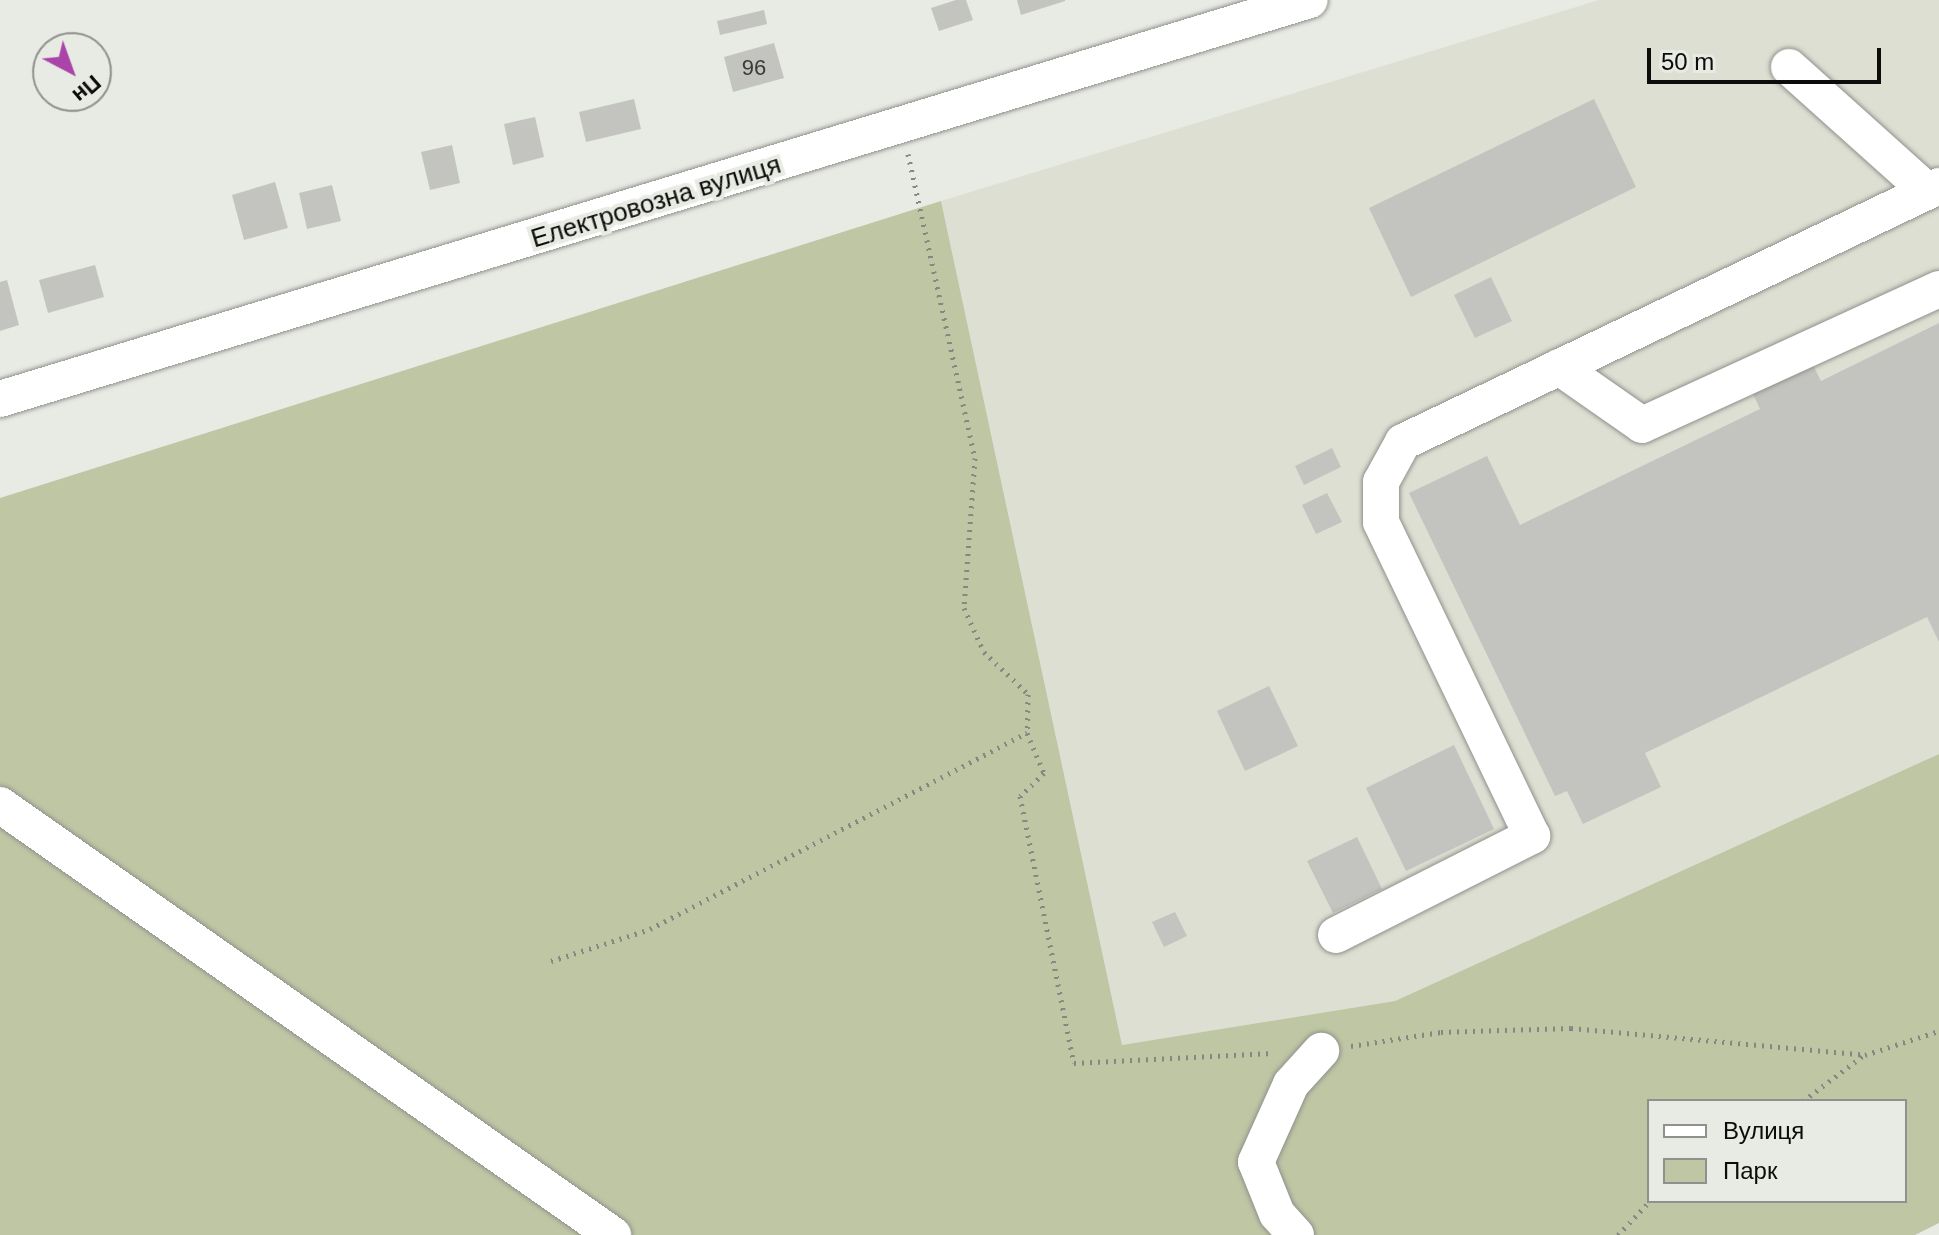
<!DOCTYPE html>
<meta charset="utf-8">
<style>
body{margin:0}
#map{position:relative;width:1939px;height:1235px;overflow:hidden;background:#e8eae4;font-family:Helvetica,sans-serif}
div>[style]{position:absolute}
.built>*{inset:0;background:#dcdfd2}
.green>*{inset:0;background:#bec6a4}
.building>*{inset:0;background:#c3c4bf}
.path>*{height:5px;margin-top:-2.5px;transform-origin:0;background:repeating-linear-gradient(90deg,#868783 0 2px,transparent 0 8px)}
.roads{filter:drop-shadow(0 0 2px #90918c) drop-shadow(0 0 2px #90918c)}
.minor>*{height:36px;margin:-18px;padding:0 18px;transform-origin:18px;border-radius:18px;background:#fff}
span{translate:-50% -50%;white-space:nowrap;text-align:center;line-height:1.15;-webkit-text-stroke:8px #e8eae4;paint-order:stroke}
.number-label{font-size:22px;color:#3a3a37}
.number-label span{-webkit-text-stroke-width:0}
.street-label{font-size:26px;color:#0c0c0a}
.legend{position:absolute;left:1647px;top:1099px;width:260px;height:104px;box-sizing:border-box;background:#e8eae4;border:2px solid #90918d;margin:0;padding:10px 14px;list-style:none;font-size:24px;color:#0c0c0a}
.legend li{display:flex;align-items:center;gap:16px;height:40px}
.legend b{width:40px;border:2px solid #90918d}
.north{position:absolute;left:32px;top:32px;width:80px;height:80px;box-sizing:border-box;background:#e8eae4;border:2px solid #90918d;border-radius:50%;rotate:139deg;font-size:22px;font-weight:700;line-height:32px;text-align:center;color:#0c0c0a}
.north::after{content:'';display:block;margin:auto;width:28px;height:36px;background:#aa44a8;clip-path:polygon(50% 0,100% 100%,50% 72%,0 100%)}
.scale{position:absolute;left:1647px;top:48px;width:234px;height:36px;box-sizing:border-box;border:4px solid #0c0c0a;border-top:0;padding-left:10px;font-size:24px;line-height:28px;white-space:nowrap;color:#0c0c0a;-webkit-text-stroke:6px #e8eae4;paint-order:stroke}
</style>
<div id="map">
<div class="built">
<i style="clip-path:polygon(1599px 0,1939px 0,1939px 754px,1395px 1001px,1122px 1045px,941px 201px)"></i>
</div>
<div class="green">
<i style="clip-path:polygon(evenodd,941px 201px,1122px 1045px,1395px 1001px,1939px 754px,1939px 1223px,1915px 1235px,0 1235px,0 498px,941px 201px,1649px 1101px,1905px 1101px,1905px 1201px,1649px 1201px,1649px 1101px)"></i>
</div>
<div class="building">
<i style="clip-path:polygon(956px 0,966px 0,973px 20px,939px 31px,931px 8px)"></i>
<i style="clip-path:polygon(1017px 0,1065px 0,1065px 1px,1021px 15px)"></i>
<i style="clip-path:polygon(764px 10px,767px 24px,720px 35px,717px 21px)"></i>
<i style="clip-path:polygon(774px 43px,784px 78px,733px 92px,724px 57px)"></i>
<i style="clip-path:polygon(634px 99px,641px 129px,586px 142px,579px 112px)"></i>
<i style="clip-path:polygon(1594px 99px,1636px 187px,1411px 297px,1369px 208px)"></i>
<i style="clip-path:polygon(535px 117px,544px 157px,513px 165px,504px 124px)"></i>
<i style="clip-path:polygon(452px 145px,460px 183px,430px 190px,421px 152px)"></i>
<i style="clip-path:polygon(275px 182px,288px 228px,244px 240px,232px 195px)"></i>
<i style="clip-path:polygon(332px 185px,341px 221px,307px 229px,299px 193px)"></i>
<i style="clip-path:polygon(95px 265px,104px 297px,48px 313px,39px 280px)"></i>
<i style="clip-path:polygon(1491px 277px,1512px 321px,1475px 338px,1454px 295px)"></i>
<i style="clip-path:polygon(7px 280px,19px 325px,0 331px,0 282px)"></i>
<i style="clip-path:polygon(1939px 323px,1939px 642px,1927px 617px,1645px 753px,1661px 787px,1583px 824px,1567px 791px,1555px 796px,1409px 493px,1487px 456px,1520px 525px,1760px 409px,1752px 392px,1812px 363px,1821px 381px)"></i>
<i style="clip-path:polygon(1332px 448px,1341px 467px,1304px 485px,1295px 466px)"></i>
<i style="clip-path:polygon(1327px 493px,1342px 522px,1316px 534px,1302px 505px)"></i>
<i style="clip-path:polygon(1269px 686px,1298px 746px,1245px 771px,1217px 711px)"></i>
<i style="clip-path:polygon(1454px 745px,1494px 829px,1406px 871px,1366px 788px)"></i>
<i style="clip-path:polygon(1357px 837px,1382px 889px,1333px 913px,1307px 861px)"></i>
<i style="clip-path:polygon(1175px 912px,1187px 936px,1164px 947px,1152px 922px)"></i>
</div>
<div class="path">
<i style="left:908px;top:154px;width:311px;rotate:77.6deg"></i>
<i style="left:975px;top:458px;width:150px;rotate:94.2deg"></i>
<i style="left:964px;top:608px;width:48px;rotate:65.6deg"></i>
<i style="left:984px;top:652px;width:61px;rotate:43.7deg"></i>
<i style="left:1028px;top:694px;width:39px;rotate:91deg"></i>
<i style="left:1027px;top:733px;width:43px;rotate:67deg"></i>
<i style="left:1044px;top:773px;width:33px;rotate:136deg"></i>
<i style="left:1020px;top:796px;width:272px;rotate:78.6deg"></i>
<i style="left:1074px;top:1063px;width:199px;rotate:-2.9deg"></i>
<i style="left:551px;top:961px;width:104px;rotate:-17.9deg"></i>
<i style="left:650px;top:929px;width:425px;rotate:-27.5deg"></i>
<i style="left:1351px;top:1046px;width:91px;rotate:-8.8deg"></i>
<i style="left:1441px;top:1032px;width:130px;rotate:-1.8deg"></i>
<i style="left:1571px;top:1028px;width:295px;rotate:5.2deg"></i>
<i style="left:1865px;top:1055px;width:78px;rotate:-18deg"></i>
<i style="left:1803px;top:1101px;width:76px;rotate:-37deg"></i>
<i style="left:1618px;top:1235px;width:47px;rotate:-46.7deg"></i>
</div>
<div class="roads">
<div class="minor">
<i style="left:1789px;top:67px;width:184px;rotate:41.9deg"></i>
<i style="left:1559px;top:367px;width:101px;rotate:34.9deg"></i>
<i style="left:1642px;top:425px;width:327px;rotate:-24.6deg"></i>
<i style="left:0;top:399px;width:1369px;rotate:-16.94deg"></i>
<i style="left:0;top:805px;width:749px;rotate:35.05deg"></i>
<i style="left:1336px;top:935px;width:220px;rotate:-26.8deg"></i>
<i style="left:1532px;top:836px;width:348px;rotate:-115.7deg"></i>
<i style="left:1381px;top:522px;width:40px;rotate:-90deg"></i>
<i style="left:1381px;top:482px;width:46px;rotate:-61.2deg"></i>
<i style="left:1403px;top:442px;width:594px;rotate:-25.53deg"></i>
<i style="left:1296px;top:1235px;width:28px;rotate:-132deg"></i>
<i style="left:1277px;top:1214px;width:56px;rotate:-112deg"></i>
<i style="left:1256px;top:1162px;width:85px;rotate:-65.8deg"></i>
<i style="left:1291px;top:1084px;width:45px;rotate:-47.7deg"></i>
</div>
</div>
<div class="number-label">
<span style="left:754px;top:68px">96</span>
</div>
<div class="street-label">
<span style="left:656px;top:202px;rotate:-17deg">Електровозна вулиця</span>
</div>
<ul class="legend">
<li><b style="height:10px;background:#fff"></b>Вулиця</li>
<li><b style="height:22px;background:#bec6a4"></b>Парк</li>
</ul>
<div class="north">Пн</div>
<div class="scale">50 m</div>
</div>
